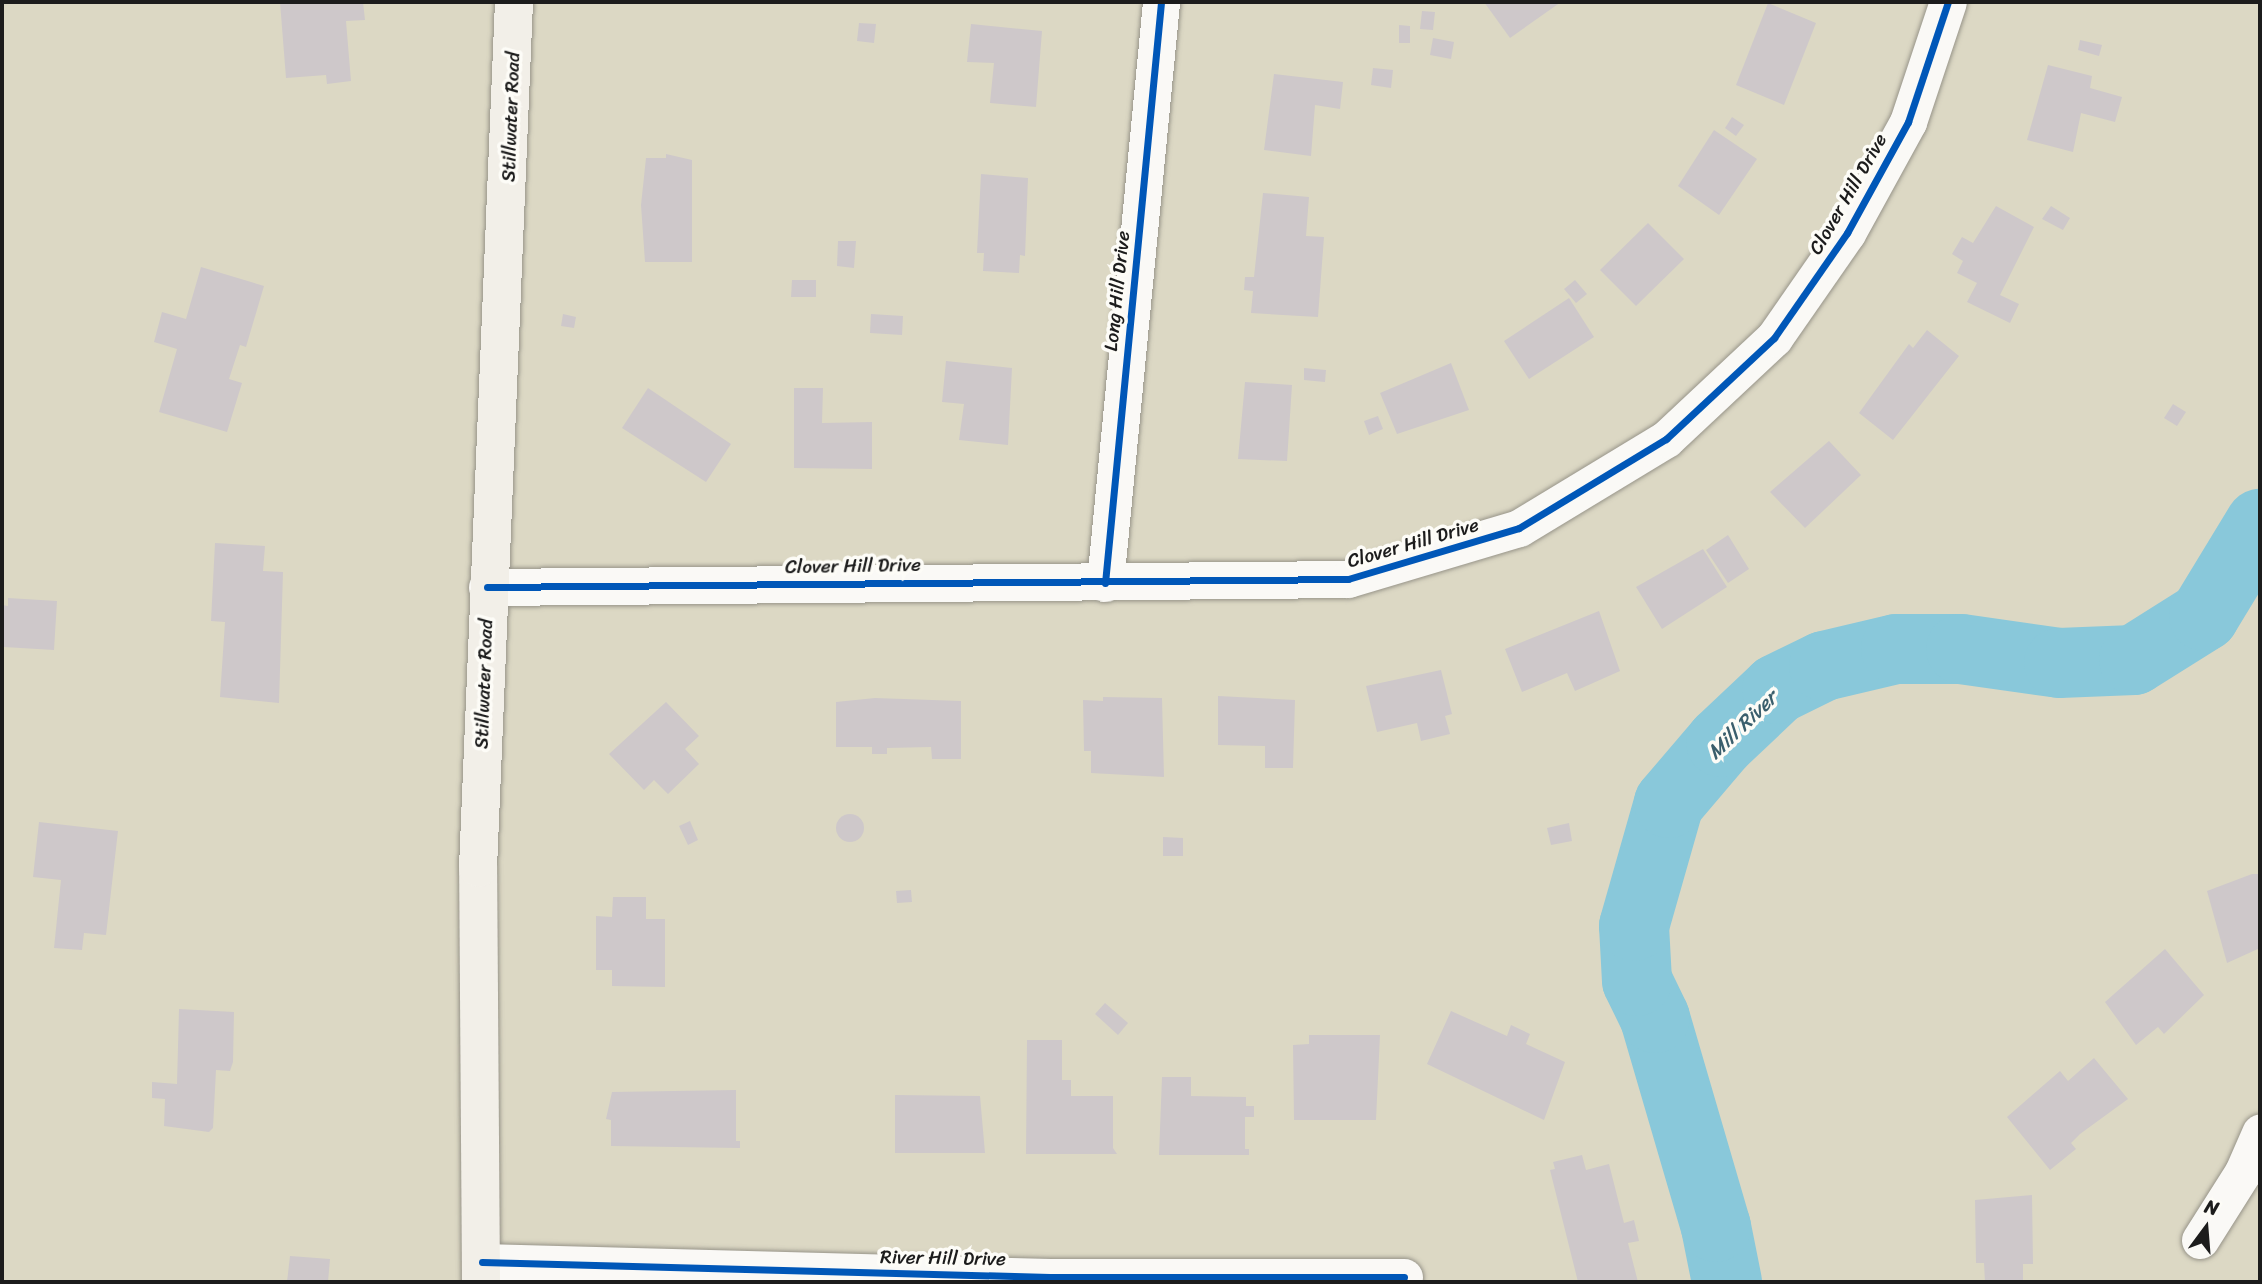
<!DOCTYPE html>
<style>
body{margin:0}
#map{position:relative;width:2262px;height:1284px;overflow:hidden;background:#dcd8c4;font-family:Sriracha,sans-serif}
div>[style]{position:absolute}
.river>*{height:70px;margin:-35px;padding:0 35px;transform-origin:35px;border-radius:35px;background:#89c8da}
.building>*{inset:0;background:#cec8ca}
.round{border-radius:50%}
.roads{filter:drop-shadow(0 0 2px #979489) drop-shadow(0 0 2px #979489)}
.minor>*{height:37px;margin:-18.5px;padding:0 18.5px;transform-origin:18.5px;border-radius:18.5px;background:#faf9f6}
.secondary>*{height:38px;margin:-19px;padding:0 19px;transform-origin:19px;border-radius:19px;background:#f2efe8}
.cycleway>*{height:7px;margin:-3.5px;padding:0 3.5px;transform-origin:3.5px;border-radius:3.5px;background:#0057b8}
span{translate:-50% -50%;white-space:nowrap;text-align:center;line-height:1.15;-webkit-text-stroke:7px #fdfcf7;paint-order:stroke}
.street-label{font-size:19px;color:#1c1c1c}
.water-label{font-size:21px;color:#3a5e6c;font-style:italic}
.frame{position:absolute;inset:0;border:4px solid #1c1c1c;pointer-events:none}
.north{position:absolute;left:2171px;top:1193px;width:70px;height:70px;-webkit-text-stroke:5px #fdfcf7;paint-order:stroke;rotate:16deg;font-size:19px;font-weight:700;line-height:28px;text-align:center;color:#1c1c1c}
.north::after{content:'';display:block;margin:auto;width:24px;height:32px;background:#1c1c1c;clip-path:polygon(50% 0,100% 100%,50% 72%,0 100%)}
</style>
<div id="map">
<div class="river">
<i style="left:1727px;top:1282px;width:56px;rotate:-101.3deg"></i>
<i style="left:1716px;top:1227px;width:218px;rotate:-106.3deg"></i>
<i style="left:1655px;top:1018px;width:41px;rotate:-115.9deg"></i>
<i style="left:1637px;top:981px;width:55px;rotate:-93.1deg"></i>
<i style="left:1634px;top:926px;width:128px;rotate:-74.1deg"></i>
<i style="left:1669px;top:803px;width:80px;rotate:-49.6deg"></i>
<i style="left:1721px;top:742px;width:77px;rotate:-43.4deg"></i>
<i style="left:1777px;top:689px;width:52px;rotate:-26.1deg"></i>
<i style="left:1824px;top:666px;width:74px;rotate:-13.3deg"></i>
<i style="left:1896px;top:649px;width:65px"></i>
<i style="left:1961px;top:649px;width:99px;rotate:8.1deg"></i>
<i style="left:2059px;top:663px;width:75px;rotate:-2.3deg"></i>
<i style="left:2134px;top:660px;width:83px;rotate:-32.2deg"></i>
<i style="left:2204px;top:616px;width:108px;rotate:-58.7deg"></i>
</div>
<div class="building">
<i style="clip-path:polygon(280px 2px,363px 2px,365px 20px,346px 21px,351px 81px,327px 84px,326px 75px,286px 78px)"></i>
<i style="clip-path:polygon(1484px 2px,1561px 2px,1510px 38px)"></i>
<i style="clip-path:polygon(1768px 3px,1816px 23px,1784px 105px,1736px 85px)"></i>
<i style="clip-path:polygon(1422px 11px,1435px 12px,1433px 30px,1420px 29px)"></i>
<i style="clip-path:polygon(859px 23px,876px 24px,874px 43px,857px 41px)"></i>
<i style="clip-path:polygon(971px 24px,1042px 31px,1036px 107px,990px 103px,994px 63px,967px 62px)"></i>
<i style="clip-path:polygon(1399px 25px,1410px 26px,1410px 43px,1399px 43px)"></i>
<i style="clip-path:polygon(1433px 38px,1454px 42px,1451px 59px,1430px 55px)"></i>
<i style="clip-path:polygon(2080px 40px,2102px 45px,2099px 56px,2078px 50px)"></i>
<i style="clip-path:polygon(2048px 65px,2092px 76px,2090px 88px,2122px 97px,2115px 122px,2081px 113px,2073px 152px,2027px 140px)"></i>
<i style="clip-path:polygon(1373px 68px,1393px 70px,1391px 88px,1371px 85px)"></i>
<i style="clip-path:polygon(1274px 74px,1343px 82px,1340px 109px,1315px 105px,1311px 156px,1264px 150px)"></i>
<i style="clip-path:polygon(1732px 117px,1744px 125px,1736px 136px,1725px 128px)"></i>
<i style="clip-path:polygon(1714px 130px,1757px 159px,1719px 215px,1678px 186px)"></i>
<i style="clip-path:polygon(666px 154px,692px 160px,692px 262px,645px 262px,641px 205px,646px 158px,666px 158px)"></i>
<i style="clip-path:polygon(981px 174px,1028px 178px,1025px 256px,1020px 255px,1019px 273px,983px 271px,984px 253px,977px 253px)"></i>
<i style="clip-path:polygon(1263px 193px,1309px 197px,1306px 236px,1324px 237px,1318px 317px,1251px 313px,1253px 291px,1244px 290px,1245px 277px,1254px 277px)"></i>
<i style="clip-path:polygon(1996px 206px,2034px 227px,2000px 295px,2019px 304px,2010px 323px,1967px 302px,1977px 283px,1957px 273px,1963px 261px,1952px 254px,1962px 237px,1973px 243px)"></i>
<i style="clip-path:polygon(2051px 206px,2070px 218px,2063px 230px,2042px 219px)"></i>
<i style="clip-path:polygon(1648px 223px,1684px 259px,1636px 306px,1600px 270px)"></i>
<i style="clip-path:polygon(838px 241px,856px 241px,854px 268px,837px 266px)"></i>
<i style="clip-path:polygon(201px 267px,264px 286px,246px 347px,240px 345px,229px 379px,242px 383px,227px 432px,159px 412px,177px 349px,154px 342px,162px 312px,186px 319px)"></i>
<i style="clip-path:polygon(792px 280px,816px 280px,816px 297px,791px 297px)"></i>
<i style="clip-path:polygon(1575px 280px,1587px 294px,1576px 303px,1564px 289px)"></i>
<i style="clip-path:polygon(1569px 298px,1594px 337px,1529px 379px,1504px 341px)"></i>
<i style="clip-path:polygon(563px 314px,576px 317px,574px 328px,561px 326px)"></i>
<i style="clip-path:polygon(871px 314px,903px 316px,902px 335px,870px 333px)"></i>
<i style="clip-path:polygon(1927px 330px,1959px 356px,1893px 440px,1859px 413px,1909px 344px,1913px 348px)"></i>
<i style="clip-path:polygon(946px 361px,1012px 368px,1008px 445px,959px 440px,964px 404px,942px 402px)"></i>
<i style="clip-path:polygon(1451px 363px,1469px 410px,1397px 434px,1380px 393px)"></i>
<i style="clip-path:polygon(1304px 368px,1326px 370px,1325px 382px,1304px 380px)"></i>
<i style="clip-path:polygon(1245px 382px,1292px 385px,1287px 461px,1238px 459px)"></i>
<i style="clip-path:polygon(648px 388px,731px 444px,706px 482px,622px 428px)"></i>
<i style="clip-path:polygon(794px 388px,823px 388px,822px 423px,872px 422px,872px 469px,794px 468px)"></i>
<i style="clip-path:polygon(2173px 404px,2186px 412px,2177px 426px,2164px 418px)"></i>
<i style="clip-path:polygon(1378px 416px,1383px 429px,1369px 435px,1364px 421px)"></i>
<i style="clip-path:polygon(1829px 441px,1861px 475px,1805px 528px,1770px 492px)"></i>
<i style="clip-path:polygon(1728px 535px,1749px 569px,1728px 583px,1706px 550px)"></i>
<i style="clip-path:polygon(215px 543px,265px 546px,263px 571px,283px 572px,279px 703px,220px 697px,225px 622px,211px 621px)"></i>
<i style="clip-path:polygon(1703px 549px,1727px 587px,1662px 629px,1636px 587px)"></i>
<i style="clip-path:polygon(8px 598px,57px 601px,54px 650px,4px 647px,2px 605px,8px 606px)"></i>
<i style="clip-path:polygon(1599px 611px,1620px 671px,1575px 691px,1567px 673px,1522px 692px,1505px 649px)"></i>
<i style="clip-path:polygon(1441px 670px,1452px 714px,1445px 716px,1450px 734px,1421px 741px,1417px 723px,1377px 732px,1366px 686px)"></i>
<i style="clip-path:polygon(1218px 696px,1295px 700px,1293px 768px,1265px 768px,1265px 746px,1218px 745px)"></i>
<i style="clip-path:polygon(1103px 697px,1162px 698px,1164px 777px,1091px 773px,1091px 751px,1084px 751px,1083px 700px,1103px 701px)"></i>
<i style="clip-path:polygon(875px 698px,961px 701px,961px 759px,932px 759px,931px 747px,887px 748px,887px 754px,872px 754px,872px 747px,836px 747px,836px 702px)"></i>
<i style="clip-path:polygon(666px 702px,699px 736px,685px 749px,699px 764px,668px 794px,654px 780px,644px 790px,609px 754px)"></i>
<i class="round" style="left:836px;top:814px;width:28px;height:28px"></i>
<i style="clip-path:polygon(690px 821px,698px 840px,688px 845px,679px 826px)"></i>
<i style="clip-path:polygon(39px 822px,118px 831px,106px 935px,84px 933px,82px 950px,54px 948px,61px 880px,33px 877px)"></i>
<i style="clip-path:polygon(1569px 823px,1572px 841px,1551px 845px,1547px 828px)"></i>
<i style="clip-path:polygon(1163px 837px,1183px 838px,1183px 856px,1163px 856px)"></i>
<i style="clip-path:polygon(2252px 874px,2260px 874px,2260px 948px,2227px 963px,2207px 891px)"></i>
<i style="clip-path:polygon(911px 890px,912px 902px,897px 903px,896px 891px)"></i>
<i style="clip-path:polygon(613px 897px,646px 897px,646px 919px,665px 919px,665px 987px,612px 986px,612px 970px,596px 970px,596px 916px,612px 917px)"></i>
<i style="clip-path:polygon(2165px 949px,2204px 995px,2164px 1034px,2158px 1027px,2136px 1045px,2105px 1002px)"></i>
<i style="clip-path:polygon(1105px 1003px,1128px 1023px,1118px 1035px,1095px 1014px)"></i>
<i style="clip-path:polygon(179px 1009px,234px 1012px,233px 1062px,230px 1071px,216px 1070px,213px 1128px,209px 1132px,164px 1126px,165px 1099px,152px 1098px,152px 1082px,177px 1084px)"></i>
<i style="clip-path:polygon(1451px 1011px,1507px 1036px,1511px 1025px,1530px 1034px,1526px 1044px,1565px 1062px,1544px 1120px,1427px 1064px)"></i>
<i style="clip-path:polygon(1309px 1035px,1380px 1035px,1376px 1120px,1294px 1120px,1293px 1045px,1309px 1044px)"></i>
<i style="clip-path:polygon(1027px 1040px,1062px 1040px,1062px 1080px,1071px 1080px,1071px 1096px,1113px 1096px,1113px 1148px,1117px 1154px,1026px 1154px)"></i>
<i style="clip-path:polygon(2094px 1058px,2128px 1099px,2080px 1134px,2071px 1143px,2076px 1149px,2050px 1170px,2007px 1117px,2060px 1071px,2068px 1081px)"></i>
<i style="clip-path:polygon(1162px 1077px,1191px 1077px,1191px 1096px,1246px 1097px,1246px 1106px,1254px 1106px,1254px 1117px,1245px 1117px,1245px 1149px,1249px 1149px,1249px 1155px,1159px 1155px)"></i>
<i style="clip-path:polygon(736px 1090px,736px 1141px,740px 1141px,740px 1148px,611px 1146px,611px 1120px,606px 1119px,612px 1092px)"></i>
<i style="clip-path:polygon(895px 1095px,980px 1096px,985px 1153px,895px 1153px)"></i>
<i style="clip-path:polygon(1582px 1155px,1586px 1170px,1609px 1164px,1624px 1223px,1634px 1220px,1639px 1241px,1628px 1243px,1638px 1282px,1578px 1282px,1550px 1170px,1555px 1169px,1553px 1162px)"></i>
<i style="clip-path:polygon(2032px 1195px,2033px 1264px,2023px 1264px,2023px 1282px,1985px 1282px,1984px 1263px,1976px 1263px,1975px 1200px)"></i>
<i style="clip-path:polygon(290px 1256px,330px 1259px,328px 1282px,287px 1282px)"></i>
</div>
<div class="roads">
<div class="minor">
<i style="left:1105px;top:583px;width:584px;rotate:-84.49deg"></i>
<i style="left:487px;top:587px;width:861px;rotate:-0.53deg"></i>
<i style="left:1348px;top:579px;width:178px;rotate:-16.6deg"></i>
<i style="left:1519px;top:528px;width:172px;rotate:-31.2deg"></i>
<i style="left:1666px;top:439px;width:148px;rotate:-43.1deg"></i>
<i style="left:1774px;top:338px;width:128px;rotate:-55.2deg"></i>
<i style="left:1847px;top:233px;width:127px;rotate:-61.2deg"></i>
<i style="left:1908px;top:122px;width:126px;rotate:-71.6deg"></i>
<i style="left:2200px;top:1240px;width:80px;rotate:-57.7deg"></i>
<i style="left:2243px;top:1172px;width:43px;rotate:-66.4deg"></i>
<i style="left:482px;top:1262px;width:568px;rotate:1.51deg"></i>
<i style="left:1050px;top:1277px;width:354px"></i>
</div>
<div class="secondary">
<i style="left:481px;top:1282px;width:414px;rotate:-90.4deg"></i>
<i style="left:478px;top:868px;width:867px;rotate:-87.62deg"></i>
</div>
</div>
<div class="cycleway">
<i style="left:1105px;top:583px;width:584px;rotate:-84.49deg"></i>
<i style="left:487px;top:587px;width:861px;rotate:-0.53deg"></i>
<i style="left:1348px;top:579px;width:178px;rotate:-16.6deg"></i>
<i style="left:1519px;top:528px;width:172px;rotate:-31.2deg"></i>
<i style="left:1666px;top:439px;width:148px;rotate:-43.1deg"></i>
<i style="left:1774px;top:338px;width:128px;rotate:-55.2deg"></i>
<i style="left:1847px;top:233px;width:127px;rotate:-61.2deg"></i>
<i style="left:1908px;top:122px;width:126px;rotate:-71.6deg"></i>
<i style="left:482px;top:1262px;width:568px;rotate:1.51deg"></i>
<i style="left:1050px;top:1277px;width:354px"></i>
</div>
<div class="street-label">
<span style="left:511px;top:117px;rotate:-88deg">Stillwater Road</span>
<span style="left:1848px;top:194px;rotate:-60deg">Clover Hill Drive</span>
<span style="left:1117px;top:291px;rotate:-84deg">Long Hill Drive</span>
<span style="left:1413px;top:543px;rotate:-16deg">Clover Hill Drive</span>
<span style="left:853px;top:566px;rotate:-1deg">Clover Hill Drive</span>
<span style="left:484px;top:684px;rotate:-88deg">Stillwater Road</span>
<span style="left:943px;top:1258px;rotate:1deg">River Hill Drive</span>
</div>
<div class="water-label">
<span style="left:1742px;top:725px;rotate:-44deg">Mill River</span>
</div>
<div class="frame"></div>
<div class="north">N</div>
</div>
